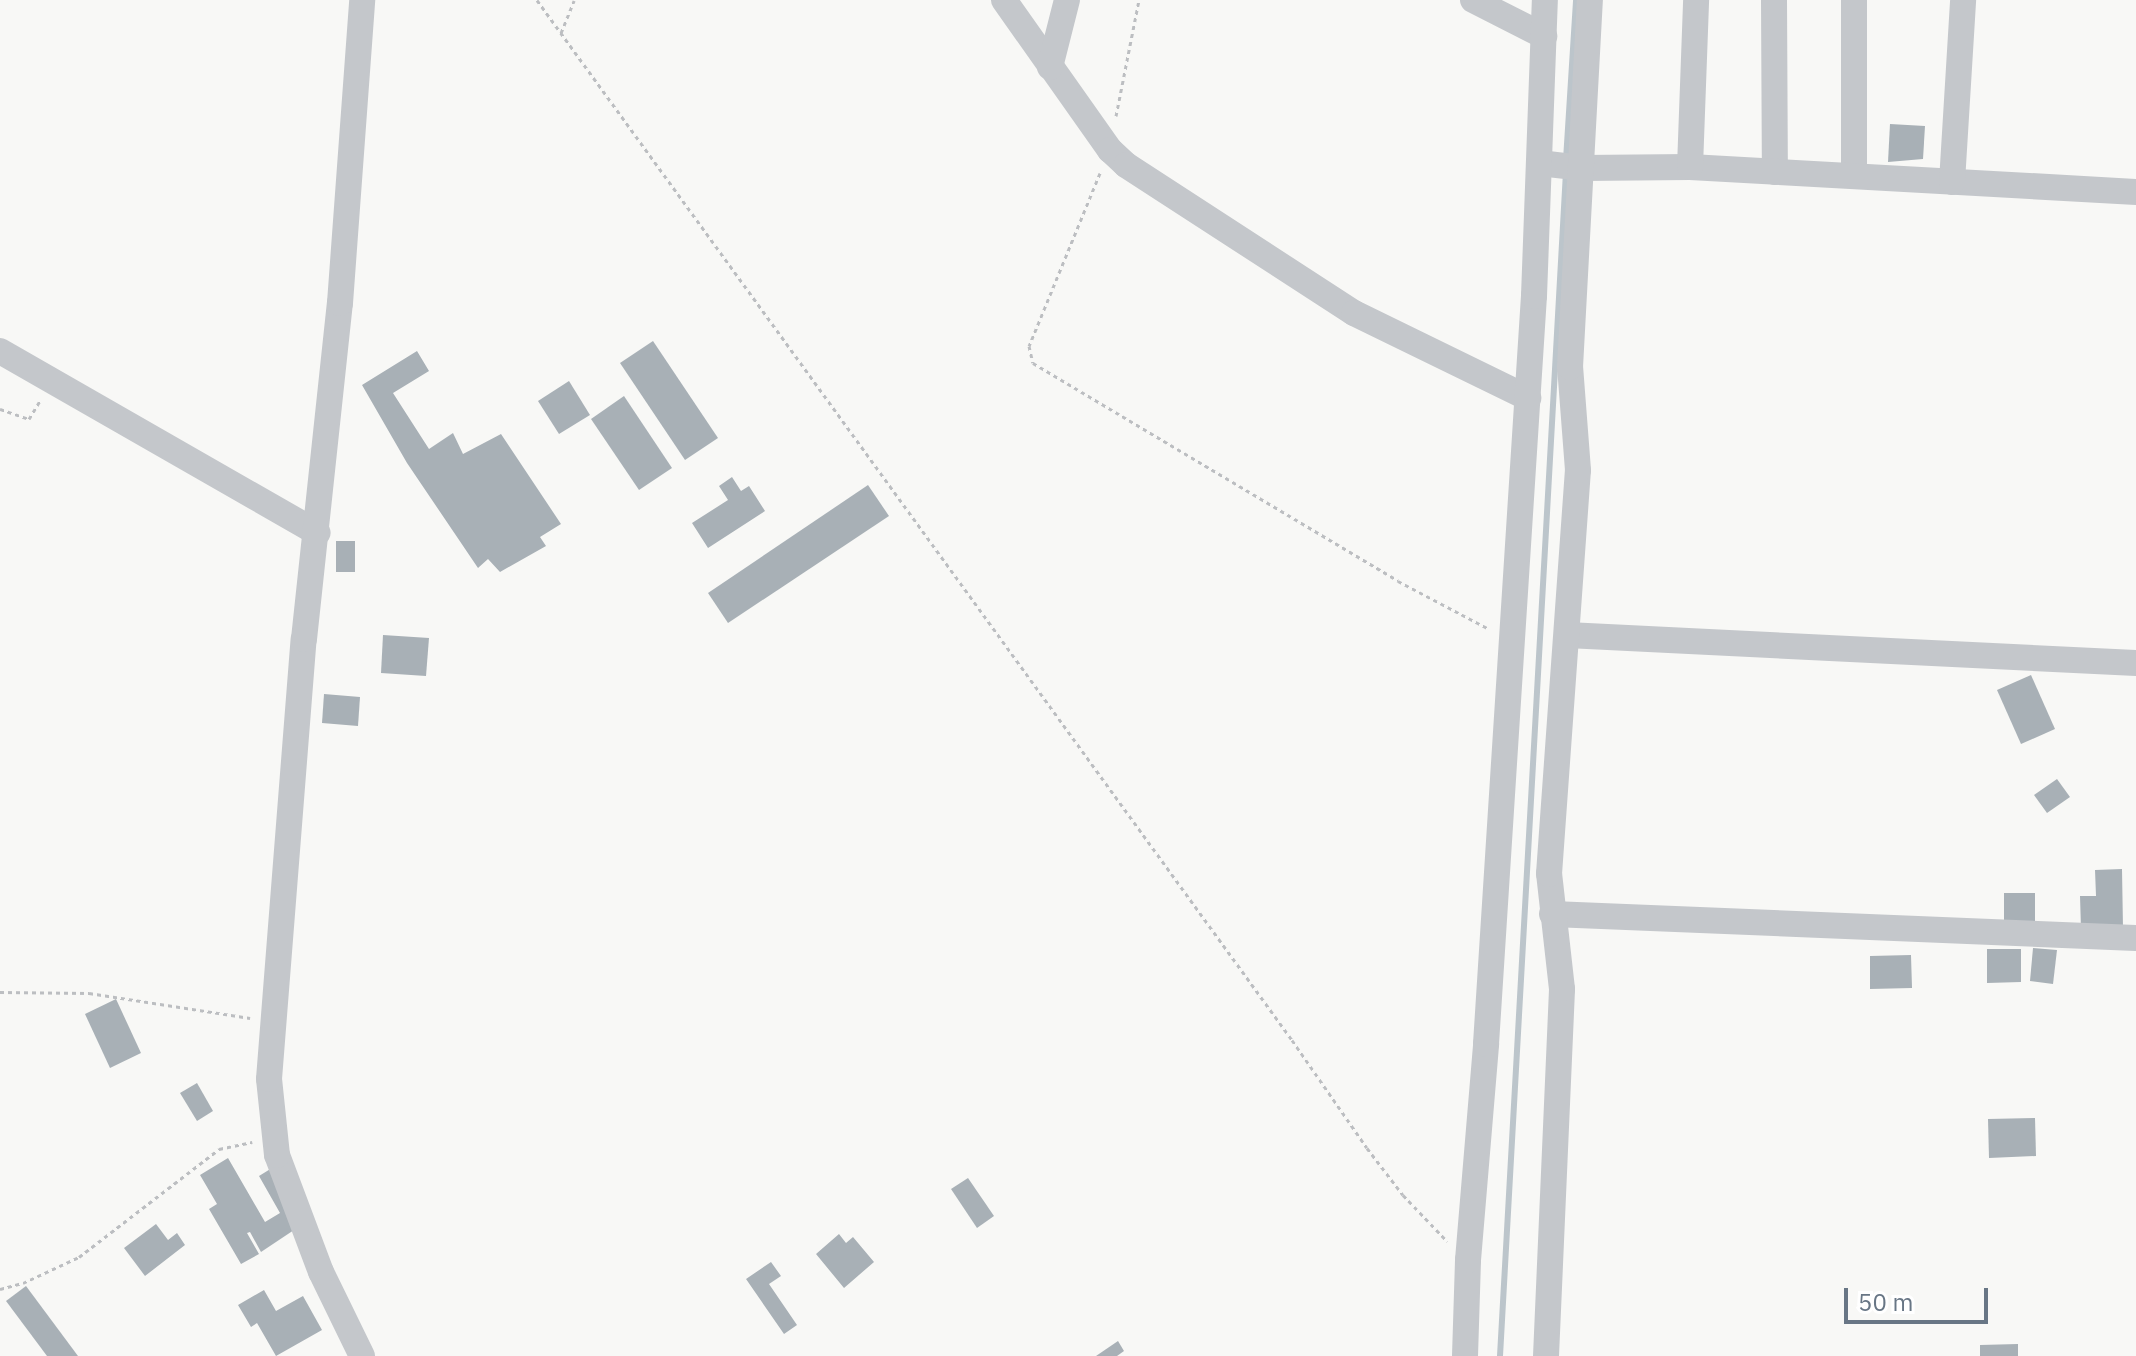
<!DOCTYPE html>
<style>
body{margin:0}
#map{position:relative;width:2136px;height:1356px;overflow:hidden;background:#f8f8f6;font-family:"IBM Plex Sans",sans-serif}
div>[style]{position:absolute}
.stream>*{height:6px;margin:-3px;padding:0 3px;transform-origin:3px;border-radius:3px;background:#bcc5cb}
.building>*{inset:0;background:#a8b0b6}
.path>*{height:3px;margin-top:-1.5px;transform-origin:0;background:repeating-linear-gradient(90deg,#bcbec1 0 4px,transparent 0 8px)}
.minor>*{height:26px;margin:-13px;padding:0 13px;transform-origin:13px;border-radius:13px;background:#c4c7cb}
span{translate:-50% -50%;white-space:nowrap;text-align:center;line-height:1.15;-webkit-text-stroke:8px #fff;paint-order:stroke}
.scale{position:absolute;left:1844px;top:1288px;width:144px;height:36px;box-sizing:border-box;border:4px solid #687685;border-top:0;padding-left:10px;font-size:24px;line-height:28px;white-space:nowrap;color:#687685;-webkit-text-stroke:6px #fff;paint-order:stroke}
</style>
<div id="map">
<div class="stream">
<i style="left:1566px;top:160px;width:160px;rotate:-86.4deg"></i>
<i style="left:1500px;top:1356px;width:1187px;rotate:-86.81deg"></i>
</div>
<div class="building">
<i style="clip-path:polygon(1890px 124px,1925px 126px,1923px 159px,1888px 162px)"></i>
<i style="clip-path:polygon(653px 341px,718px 438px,685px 460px,620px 363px)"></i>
<i style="clip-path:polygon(417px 351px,429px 371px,393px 393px,429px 449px,453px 433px,463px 454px,501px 434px,561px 524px,540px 537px,546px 546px,500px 572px,488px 559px,478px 568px,407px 463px,362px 385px)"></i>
<i style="clip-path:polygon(569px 381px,590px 415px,559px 434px,538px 401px)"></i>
<i style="clip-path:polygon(624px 396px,672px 468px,639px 490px,591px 419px)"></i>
<i style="clip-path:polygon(732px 477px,741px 491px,749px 486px,765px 511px,708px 548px,692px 523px,728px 500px,719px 486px)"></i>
<i style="clip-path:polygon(868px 485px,889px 516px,728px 623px,708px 593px)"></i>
<i style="clip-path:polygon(336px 541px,355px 541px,355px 572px,336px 572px)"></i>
<i style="clip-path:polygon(383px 635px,429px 638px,426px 676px,381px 673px)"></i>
<i style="clip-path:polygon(2031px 675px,2055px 729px,2021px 744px,1997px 690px)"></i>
<i style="clip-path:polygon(324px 694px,360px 697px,358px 726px,322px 723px)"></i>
<i style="clip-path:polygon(2057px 779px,2070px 797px,2047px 813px,2034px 795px)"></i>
<i style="clip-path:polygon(2122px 869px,2123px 928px,2081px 929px,2080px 896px,2096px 896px,2095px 870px)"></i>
<i style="clip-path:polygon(2004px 893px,2035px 893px,2035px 925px,2004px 925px)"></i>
<i style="clip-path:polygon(2033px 948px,2057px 950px,2053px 984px,2030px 981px)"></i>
<i style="clip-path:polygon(1987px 949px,2021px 949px,2021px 982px,1987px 983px)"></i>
<i style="clip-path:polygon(1911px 955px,1912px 988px,1870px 989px,1870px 956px)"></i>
<i style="clip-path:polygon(116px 999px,141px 1053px,110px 1068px,85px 1014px)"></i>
<i style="clip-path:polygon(197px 1083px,213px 1111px,197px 1121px,180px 1093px)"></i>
<i style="clip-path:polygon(2035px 1118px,2036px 1156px,1989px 1158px,1988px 1119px)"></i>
<i style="clip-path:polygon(228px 1158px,265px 1222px,280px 1213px,259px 1176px,272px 1168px,297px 1228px,261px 1252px,250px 1232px,247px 1233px,259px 1254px,241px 1264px,209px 1209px,217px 1204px,200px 1175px)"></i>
<i style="clip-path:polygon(968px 1178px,994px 1216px,977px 1228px,951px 1189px)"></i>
<i style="clip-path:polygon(156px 1224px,168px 1240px,177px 1233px,185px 1245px,145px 1276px,124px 1248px)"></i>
<i style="clip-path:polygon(839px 1234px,846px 1243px,853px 1237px,874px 1262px,844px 1288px,816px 1254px)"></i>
<i style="clip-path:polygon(771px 1262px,781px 1276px,769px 1284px,797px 1325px,784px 1334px,746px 1279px)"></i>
<i style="clip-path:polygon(26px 1286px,78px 1356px,47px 1356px,6px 1301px)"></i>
<i style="clip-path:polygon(264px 1290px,276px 1311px,303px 1296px,322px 1330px,276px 1356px,257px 1323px,251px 1327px,238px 1305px)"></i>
<i style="clip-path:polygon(1118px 1341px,1124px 1351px,1117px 1356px,1096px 1356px)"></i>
<i style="clip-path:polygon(2018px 1344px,2018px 1356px,1980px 1356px,1980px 1345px)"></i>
</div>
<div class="path">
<i style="left:537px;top:0;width:1285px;rotate:54.02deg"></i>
<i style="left:1292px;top:1040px;width:131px;rotate:55.2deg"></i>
<i style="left:1367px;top:1148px;width:59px;rotate:52.5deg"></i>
<i style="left:1403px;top:1195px;width:64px;rotate:46.3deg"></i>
<i style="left:561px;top:33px;width:35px;rotate:-68deg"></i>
<i style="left:1116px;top:116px;width:118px;rotate:-78.8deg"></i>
<i style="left:1100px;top:173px;width:187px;rotate:112.3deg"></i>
<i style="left:1029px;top:346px;width:17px;rotate:77deg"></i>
<i style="left:1033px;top:363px;width:425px;rotate:30.8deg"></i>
<i style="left:1398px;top:581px;width:103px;rotate:27.8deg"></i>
<i style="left:0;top:409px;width:31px;rotate:19deg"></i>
<i style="left:29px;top:419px;width:21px;rotate:-59deg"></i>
<i style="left:0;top:992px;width:89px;rotate:0.6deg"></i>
<i style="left:89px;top:993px;width:163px;rotate:8.8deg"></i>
<i style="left:0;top:1289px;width:24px;rotate:-15deg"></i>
<i style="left:23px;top:1283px;width:62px;rotate:-24.9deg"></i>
<i style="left:79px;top:1257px;width:177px;rotate:-37.6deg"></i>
<i style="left:219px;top:1149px;width:34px;rotate:-12deg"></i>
</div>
<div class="minor">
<i style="left:1004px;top:0;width:184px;rotate:54.8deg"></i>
<i style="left:1110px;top:150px;width:22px;rotate:43deg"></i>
<i style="left:1126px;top:165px;width:272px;rotate:33deg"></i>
<i style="left:1354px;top:313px;width:194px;rotate:26deg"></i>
<i style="left:1473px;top:0;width:80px;rotate:26.9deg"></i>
<i style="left:1774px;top:0;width:172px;rotate:89.7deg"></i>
<i style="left:1854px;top:0;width:176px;rotate:90deg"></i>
<i style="left:1050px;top:67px;width:69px;rotate:-75.8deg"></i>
<i style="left:1539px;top:163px;width:43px;rotate:6.6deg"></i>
<i style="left:1582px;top:168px;width:108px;rotate:-0.5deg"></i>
<i style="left:1690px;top:167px;width:447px;rotate:3.2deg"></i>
<i style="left:1690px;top:167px;width:167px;rotate:-87.9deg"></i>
<i style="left:1952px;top:182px;width:182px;rotate:-86.5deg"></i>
<i style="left:0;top:351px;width:366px;rotate:29.8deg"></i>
<i style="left:1567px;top:635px;width:570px;rotate:2.82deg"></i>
<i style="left:1552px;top:914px;width:584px;rotate:2.35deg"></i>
<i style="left:362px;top:1356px;width:93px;rotate:-116deg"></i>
<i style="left:321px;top:1272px;width:125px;rotate:-110.6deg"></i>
<i style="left:277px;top:1155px;width:76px;rotate:-96deg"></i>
<i style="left:269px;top:1079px;width:441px;rotate:-85.5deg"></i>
<i style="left:304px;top:639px;width:338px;rotate:-83.9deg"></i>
<i style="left:340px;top:303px;width:304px;rotate:-85.8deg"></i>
<i style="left:1465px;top:1356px;width:96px;rotate:-88.2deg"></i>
<i style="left:1468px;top:1260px;width:217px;rotate:-85.2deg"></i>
<i style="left:1486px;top:1044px;width:750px;rotate:-86.33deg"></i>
<i style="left:1534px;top:296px;width:296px;rotate:-87.9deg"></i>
<i style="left:1546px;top:1356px;width:367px;rotate:-87.5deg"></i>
<i style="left:1562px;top:989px;width:116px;rotate:-96.4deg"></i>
<i style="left:1549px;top:874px;width:405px;rotate:-85.9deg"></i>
<i style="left:1578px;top:470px;width:103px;rotate:-94.4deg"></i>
<i style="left:1570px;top:367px;width:368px;rotate:-86.9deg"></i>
</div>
<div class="scale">50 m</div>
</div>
